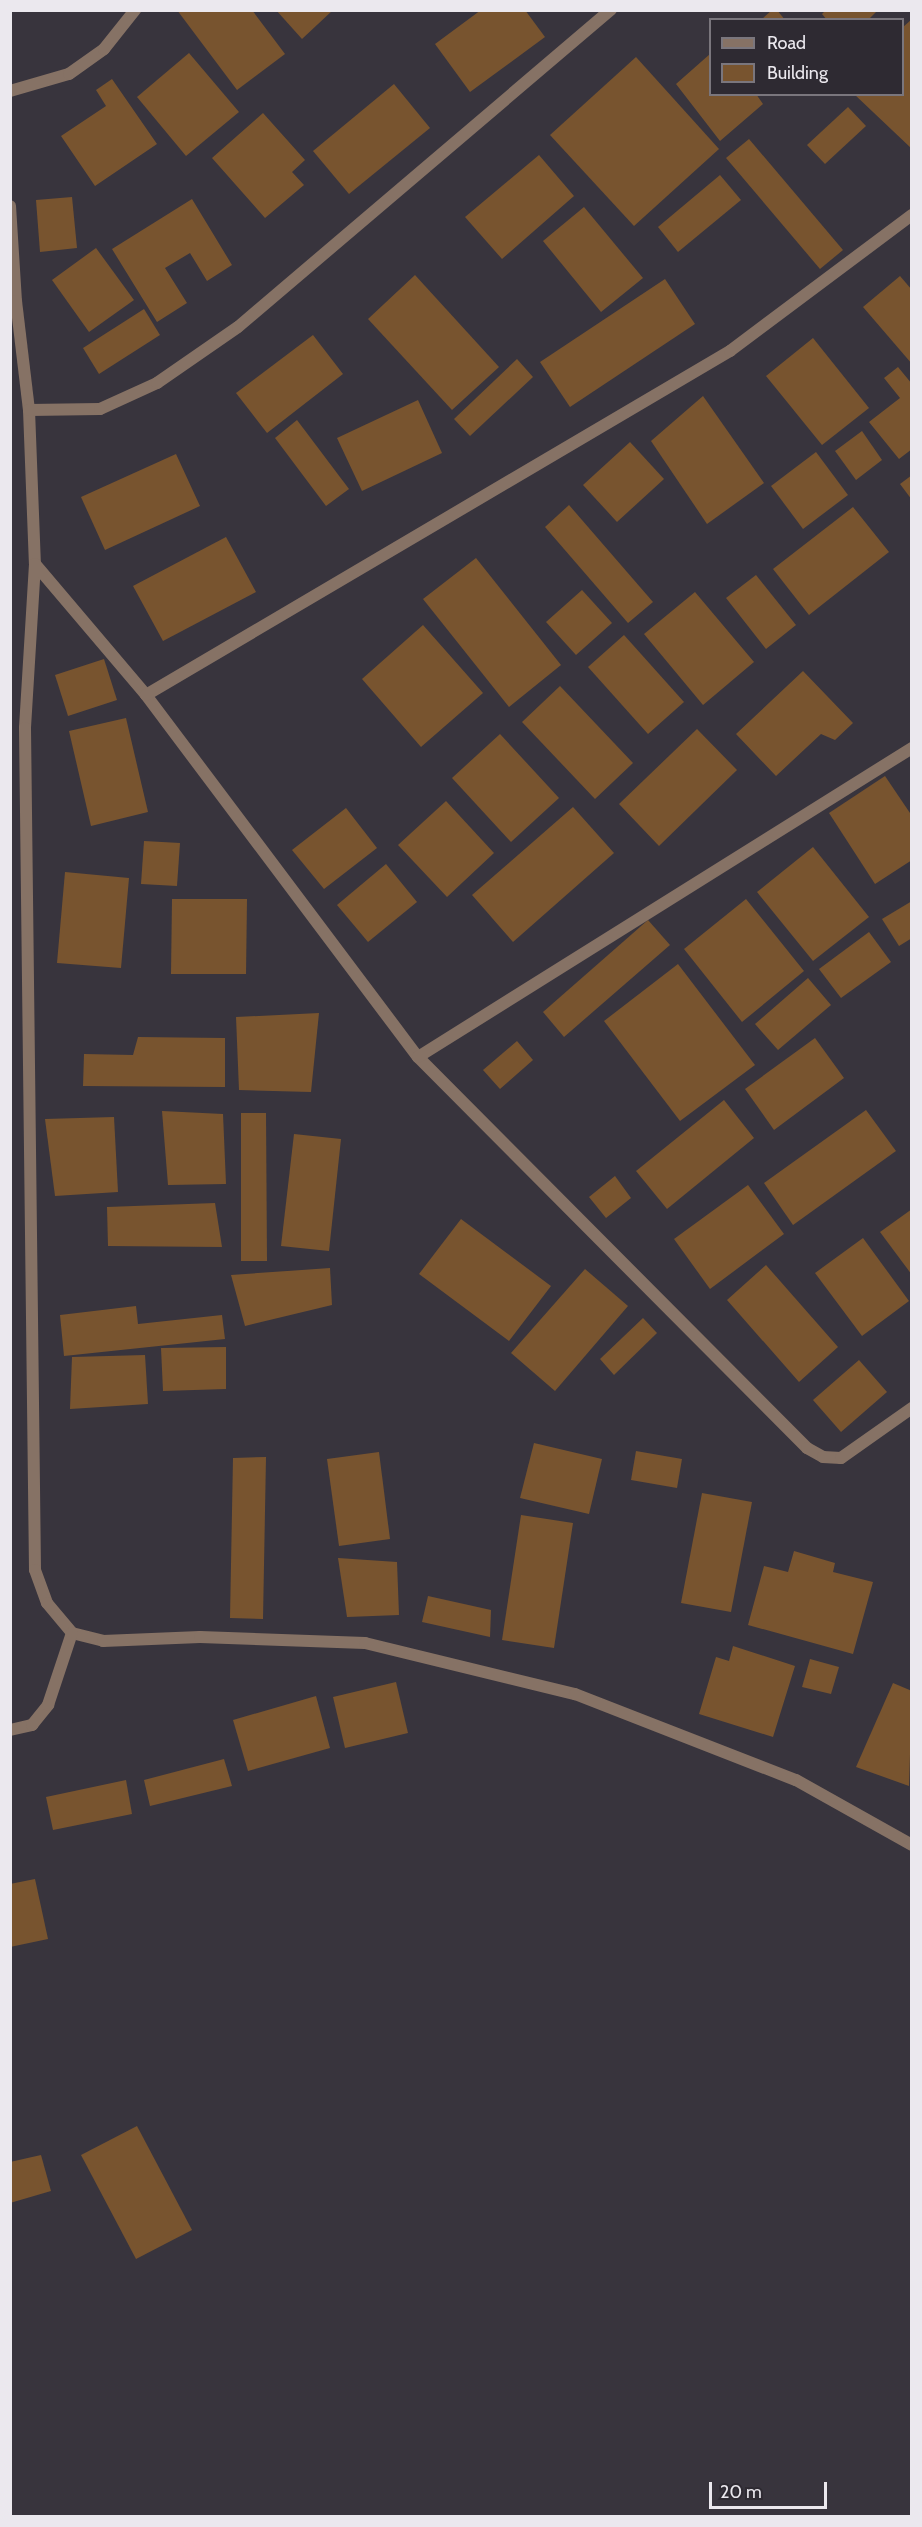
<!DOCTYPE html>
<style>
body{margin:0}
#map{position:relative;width:922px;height:2527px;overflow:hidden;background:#38343d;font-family:Cabin,sans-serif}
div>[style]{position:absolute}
.building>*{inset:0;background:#78542f}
.street>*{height:12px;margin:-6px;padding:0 6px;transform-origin:6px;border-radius:6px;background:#867265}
span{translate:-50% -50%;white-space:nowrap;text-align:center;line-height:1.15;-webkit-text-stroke:5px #2e2a32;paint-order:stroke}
.frame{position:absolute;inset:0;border:12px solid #ebe8ee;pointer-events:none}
.legend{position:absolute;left:709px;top:18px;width:195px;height:78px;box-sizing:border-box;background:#2e2a32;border:2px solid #7a767d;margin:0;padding:8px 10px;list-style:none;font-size:18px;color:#ebe8ee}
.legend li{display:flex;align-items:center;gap:12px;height:30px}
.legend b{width:30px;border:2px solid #7a767d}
.scale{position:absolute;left:709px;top:2482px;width:118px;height:27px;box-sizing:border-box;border:3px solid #ebe8ee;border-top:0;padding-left:8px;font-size:18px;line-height:21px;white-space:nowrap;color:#ebe8ee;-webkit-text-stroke:4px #2e2a32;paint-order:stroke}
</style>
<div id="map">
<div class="building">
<i style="clip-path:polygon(177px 10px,252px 10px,285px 54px,237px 90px)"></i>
<i style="clip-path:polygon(276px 10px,333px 10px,302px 39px)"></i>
<i style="clip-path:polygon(481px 10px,525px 10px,545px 37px,470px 92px,435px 44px)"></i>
<i style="clip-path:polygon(772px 10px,777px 10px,785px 20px,761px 20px)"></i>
<i style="clip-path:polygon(826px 10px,878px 10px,868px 20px,827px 20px,822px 14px)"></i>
<i style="clip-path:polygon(912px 19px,912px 149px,854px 94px,902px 94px,902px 28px)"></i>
<i style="clip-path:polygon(189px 53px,239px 112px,186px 156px,137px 97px)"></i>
<i style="clip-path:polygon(710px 54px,710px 94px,756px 94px,763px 104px,720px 141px,676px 84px)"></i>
<i style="clip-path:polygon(636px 57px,719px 149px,634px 226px,550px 135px)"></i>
<i style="clip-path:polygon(112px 79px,157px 144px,95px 186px,61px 136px,106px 106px,96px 90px)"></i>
<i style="clip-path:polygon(394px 84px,430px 128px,349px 194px,313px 151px)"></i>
<i style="clip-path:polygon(848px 107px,866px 126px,825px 164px,807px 145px)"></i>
<i style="clip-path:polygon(263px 113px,305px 160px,292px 172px,304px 185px,265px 218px,212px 158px)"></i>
<i style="clip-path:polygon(749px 139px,843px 250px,820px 269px,726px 158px)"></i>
<i style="clip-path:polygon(539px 155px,574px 196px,502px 259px,465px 217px)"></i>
<i style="clip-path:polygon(720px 175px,741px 200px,678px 252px,658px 227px)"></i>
<i style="clip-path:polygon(72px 197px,77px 248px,40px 252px,36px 200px)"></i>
<i style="clip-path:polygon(192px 199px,232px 265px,207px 281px,190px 253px,165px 268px,187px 303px,157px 322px,112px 249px)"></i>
<i style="clip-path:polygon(584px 207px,643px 278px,601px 312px,543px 241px)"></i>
<i style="clip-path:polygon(96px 248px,134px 300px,89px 332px,52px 280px)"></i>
<i style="clip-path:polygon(415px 275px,499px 367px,452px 410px,368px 319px)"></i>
<i style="clip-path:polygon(900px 276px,912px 290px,912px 364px,863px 307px)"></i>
<i style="clip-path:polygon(665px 279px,695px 324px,570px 407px,540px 362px)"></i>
<i style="clip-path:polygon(144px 309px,160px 335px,99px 374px,83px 348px)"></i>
<i style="clip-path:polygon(313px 335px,343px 374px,267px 433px,236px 393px)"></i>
<i style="clip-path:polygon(813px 338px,869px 408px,822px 445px,766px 376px)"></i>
<i style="clip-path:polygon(517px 359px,533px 377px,470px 436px,454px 419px)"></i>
<i style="clip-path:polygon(898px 367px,912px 384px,912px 449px,899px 459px,869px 422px,900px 398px,884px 378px)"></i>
<i style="clip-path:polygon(703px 396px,764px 483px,707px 524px,651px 441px)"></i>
<i style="clip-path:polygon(418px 400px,442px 453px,362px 491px,337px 438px)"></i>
<i style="clip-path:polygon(297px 420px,349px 489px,326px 506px,275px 438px)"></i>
<i style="clip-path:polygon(862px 431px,882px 460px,856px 480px,835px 451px)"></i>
<i style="clip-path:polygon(630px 442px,664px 479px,617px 522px,583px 485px)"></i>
<i style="clip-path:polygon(816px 452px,848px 495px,803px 529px,771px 486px)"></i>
<i style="clip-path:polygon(176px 454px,200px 506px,105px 550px,81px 497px)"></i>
<i style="clip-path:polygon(912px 475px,912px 500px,900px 484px)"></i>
<i style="clip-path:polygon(569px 505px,653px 602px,628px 623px,545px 527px)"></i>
<i style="clip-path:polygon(853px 507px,889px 552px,809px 615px,773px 569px)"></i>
<i style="clip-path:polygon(226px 537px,256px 592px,163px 641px,133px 586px)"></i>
<i style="clip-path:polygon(476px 558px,561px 665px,509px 707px,423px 599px)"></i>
<i style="clip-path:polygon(756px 575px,796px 625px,766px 649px,726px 598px)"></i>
<i style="clip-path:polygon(582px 590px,612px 623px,576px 655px,546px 622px)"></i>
<i style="clip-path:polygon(695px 592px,754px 662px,703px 705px,644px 634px)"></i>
<i style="clip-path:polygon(423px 625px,483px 693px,421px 747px,362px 679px)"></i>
<i style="clip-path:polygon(624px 635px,684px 702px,648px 734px,588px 667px)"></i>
<i style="clip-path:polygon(104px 659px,117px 700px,68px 716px,55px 675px)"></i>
<i style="clip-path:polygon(803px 671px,853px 723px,835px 740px,821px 734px,776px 776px,736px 734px)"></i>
<i style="clip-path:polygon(560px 686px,633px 763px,595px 799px,522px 722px)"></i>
<i style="clip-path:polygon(126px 718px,148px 812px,91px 826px,69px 731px)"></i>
<i style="clip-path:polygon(697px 729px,737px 770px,659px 846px,619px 804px)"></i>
<i style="clip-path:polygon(500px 734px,559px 798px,511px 842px,452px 778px)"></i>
<i style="clip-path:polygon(885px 776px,912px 816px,912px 860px,875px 884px,829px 813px)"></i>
<i style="clip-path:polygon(446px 801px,494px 853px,447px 897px,398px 845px)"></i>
<i style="clip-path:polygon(573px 807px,614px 853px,513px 942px,472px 895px)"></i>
<i style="clip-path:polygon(346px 808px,377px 848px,324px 889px,292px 850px)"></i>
<i style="clip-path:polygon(144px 841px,180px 843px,177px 886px,141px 884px)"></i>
<i style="clip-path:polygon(813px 847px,869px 917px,813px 961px,757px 892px)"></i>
<i style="clip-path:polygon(386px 864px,417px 902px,368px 942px,337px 905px)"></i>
<i style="clip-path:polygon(65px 872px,129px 878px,121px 968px,57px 963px)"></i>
<i style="clip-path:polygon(172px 899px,247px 899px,246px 974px,171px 974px)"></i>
<i style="clip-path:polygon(746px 899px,804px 971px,742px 1022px,684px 949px)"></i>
<i style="clip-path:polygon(912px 901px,912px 938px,899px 946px,882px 919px)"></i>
<i style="clip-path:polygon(648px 920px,670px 945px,564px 1037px,543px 1012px)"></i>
<i style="clip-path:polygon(869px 932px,891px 962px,841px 998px,819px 969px)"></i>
<i style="clip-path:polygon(678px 964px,755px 1065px,680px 1121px,604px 1021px)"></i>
<i style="clip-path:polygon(808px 978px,831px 1005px,778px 1050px,755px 1024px)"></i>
<i style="clip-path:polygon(319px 1013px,311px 1092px,239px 1090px,236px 1017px)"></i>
<i style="clip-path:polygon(138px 1037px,225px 1038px,225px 1087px,83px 1086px,84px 1054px,133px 1055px)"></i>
<i style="clip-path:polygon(815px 1038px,844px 1078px,774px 1130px,745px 1089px)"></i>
<i style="clip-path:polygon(517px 1041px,533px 1060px,500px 1089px,483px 1070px)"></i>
<i style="clip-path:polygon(724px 1100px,754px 1138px,667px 1209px,636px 1171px)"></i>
<i style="clip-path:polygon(866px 1110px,896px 1151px,793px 1225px,764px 1183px)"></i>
<i style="clip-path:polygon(162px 1111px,223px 1114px,226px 1184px,168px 1185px)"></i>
<i style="clip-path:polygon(241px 1113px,266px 1113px,267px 1261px,241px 1261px)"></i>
<i style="clip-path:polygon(114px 1117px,118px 1192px,55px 1196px,45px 1119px)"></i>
<i style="clip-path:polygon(294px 1134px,341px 1139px,329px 1251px,281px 1246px)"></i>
<i style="clip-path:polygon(615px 1176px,631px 1198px,606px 1218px,589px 1197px)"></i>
<i style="clip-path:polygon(748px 1185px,784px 1234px,710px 1289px,674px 1239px)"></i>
<i style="clip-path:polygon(215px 1203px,222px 1247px,108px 1246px,107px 1207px)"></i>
<i style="clip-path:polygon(912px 1209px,912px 1275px,880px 1232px)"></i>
<i style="clip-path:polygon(461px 1219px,551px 1286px,509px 1341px,419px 1274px)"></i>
<i style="clip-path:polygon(863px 1238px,909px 1301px,862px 1336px,815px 1273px)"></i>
<i style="clip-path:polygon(766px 1265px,838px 1347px,799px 1382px,727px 1300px)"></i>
<i style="clip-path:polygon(330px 1268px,332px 1305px,245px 1326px,231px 1275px)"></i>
<i style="clip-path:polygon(585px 1269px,628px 1306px,555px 1391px,511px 1353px)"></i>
<i style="clip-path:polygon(136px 1306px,138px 1324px,222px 1315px,225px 1339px,64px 1356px,60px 1315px)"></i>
<i style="clip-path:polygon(643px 1318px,657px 1333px,614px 1375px,600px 1359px)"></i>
<i style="clip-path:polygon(226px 1347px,226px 1389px,163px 1391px,161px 1348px)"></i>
<i style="clip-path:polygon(145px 1355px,148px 1404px,70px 1409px,72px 1357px)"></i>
<i style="clip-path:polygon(859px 1360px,887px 1392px,841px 1432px,813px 1400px)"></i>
<i style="clip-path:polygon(534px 1443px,602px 1459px,589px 1514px,520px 1498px)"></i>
<i style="clip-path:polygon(636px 1451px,682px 1459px,677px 1488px,631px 1480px)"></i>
<i style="clip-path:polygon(379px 1452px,390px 1539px,339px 1546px,327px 1459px)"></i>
<i style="clip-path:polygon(266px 1457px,263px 1619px,230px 1618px,233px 1458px)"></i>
<i style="clip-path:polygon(702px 1493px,752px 1502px,731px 1612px,681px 1603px)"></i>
<i style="clip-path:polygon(521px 1515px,573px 1523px,554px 1648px,502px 1640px)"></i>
<i style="clip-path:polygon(794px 1551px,835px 1563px,833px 1572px,873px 1582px,853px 1654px,748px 1625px,764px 1566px,788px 1572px)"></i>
<i style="clip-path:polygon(338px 1558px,397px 1562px,399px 1615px,347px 1617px)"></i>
<i style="clip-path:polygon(428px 1596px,491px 1610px,490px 1637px,422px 1622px)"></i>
<i style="clip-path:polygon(733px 1646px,795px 1666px,773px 1737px,699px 1714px,716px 1657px,729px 1661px)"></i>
<i style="clip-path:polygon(810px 1659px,839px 1667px,831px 1694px,802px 1687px)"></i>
<i style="clip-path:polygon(396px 1682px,408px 1733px,345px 1748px,333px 1697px)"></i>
<i style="clip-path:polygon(893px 1683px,912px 1691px,909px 1786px,856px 1767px)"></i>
<i style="clip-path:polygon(316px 1696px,330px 1748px,248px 1771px,233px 1720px)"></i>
<i style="clip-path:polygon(224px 1759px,232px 1786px,150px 1806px,144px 1780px)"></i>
<i style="clip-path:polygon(126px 1780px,132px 1814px,53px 1830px,46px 1797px)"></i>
<i style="clip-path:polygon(35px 1879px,48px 1939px,10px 1947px,10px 1884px)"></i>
<i style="clip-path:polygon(137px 2126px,192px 2230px,136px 2259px,81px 2155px)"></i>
<i style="clip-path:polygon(41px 2155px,51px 2191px,10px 2203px,10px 2162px)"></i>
</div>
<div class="street">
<i style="left:10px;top:91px;width:61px;rotate:-16.1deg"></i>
<i style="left:69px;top:74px;width:43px;rotate:-35.5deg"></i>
<i style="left:104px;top:49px;width:50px;rotate:-51.5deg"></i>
<i style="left:10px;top:206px;width:95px;rotate:86.4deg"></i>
<i style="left:16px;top:301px;width:110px;rotate:83.2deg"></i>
<i style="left:29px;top:410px;width:154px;rotate:87.8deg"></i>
<i style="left:35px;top:564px;width:164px;rotate:93.5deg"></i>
<i style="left:25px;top:728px;width:842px;rotate:89.32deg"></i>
<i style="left:35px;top:1570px;width:35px;rotate:70deg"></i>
<i style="left:47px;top:1603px;width:39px;rotate:50deg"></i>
<i style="left:72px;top:1633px;width:32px;rotate:14deg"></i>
<i style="left:103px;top:1641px;width:97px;rotate:-2.4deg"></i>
<i style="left:200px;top:1637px;width:165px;rotate:2.1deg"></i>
<i style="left:365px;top:1643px;width:216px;rotate:13.7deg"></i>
<i style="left:575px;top:1694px;width:237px;rotate:21.3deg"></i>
<i style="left:796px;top:1780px;width:133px;rotate:29.3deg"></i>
<i style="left:29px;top:410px;width:71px;rotate:-0.8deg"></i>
<i style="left:100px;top:409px;width:63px;rotate:-24.5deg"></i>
<i style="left:157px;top:383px;width:98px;rotate:-34.7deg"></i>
<i style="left:238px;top:327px;width:490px;rotate:-40.4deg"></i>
<i style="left:35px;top:564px;width:172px;rotate:49.7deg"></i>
<i style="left:146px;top:695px;width:453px;rotate:53.1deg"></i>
<i style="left:418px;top:1057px;width:552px;rotate:45.15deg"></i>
<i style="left:807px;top:1448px;width:18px;rotate:29deg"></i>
<i style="left:823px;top:1457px;width:18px;rotate:3deg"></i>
<i style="left:841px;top:1458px;width:87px;rotate:-35.2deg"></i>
<i style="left:146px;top:695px;width:678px;rotate:-30.5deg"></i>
<i style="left:730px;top:351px;width:227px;rotate:-36.8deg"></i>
<i style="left:418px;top:1057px;width:583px;rotate:-32.03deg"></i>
<i style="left:10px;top:1730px;width:23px;rotate:-13deg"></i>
<i style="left:32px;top:1725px;width:26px;rotate:-51deg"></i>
<i style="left:48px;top:1705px;width:76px;rotate:-71.6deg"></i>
</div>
<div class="frame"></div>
<ul class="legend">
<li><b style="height:8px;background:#867265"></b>Road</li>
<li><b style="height:16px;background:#78542f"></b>Building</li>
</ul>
<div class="scale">20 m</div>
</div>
